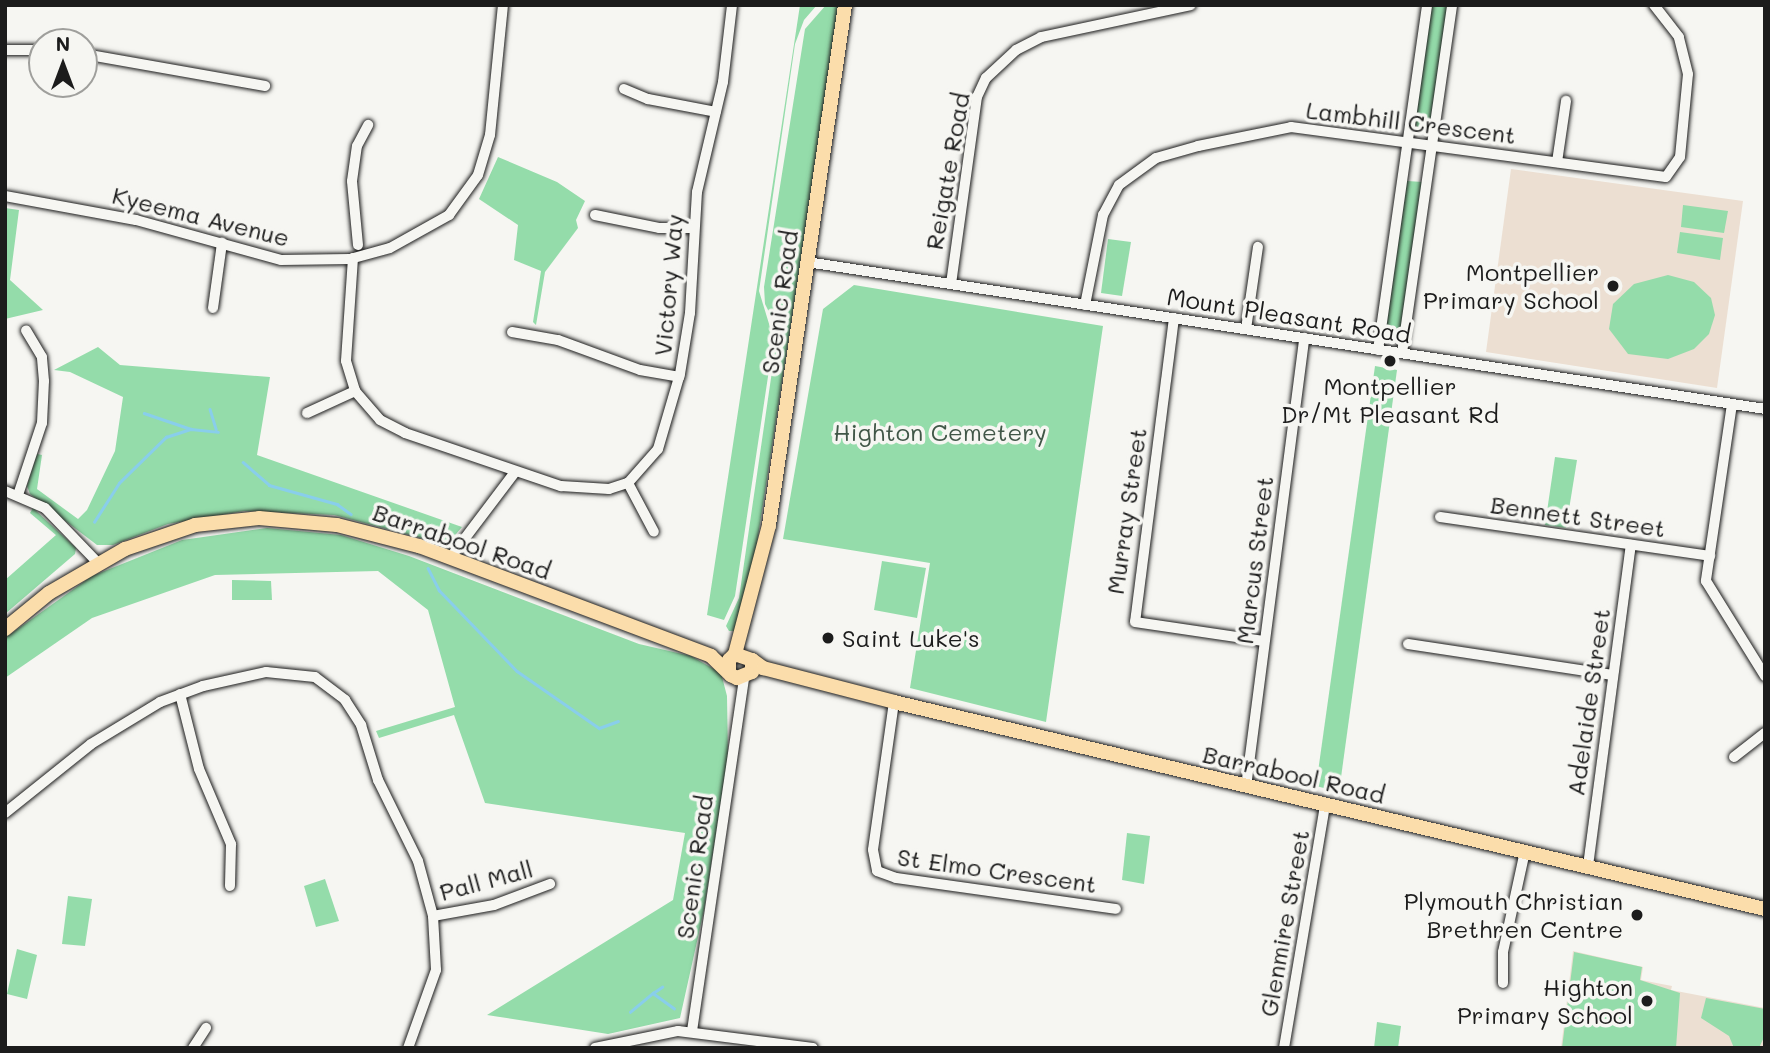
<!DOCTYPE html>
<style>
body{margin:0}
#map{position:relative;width:1770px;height:1053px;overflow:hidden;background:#f6f6f2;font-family:Mali,sans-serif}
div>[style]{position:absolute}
.built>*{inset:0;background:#ecdfd2}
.green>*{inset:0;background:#94dcaa}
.stream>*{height:2.5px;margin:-1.25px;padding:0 1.25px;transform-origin:1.25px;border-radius:1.25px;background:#89ceeb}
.roads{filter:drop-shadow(0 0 2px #1c1c1c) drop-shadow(0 0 2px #1c1c1c)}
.minor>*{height:10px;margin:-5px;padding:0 5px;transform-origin:5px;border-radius:5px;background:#f6f6f2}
.major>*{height:14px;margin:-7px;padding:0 7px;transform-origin:7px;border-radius:7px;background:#fbddab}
.dots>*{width:19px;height:19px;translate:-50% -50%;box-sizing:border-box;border:4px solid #f6f6f2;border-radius:50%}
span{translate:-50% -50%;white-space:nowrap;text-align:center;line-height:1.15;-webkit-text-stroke:7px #f6f6f2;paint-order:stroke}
.street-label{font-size:24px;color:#1c1c1c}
.poi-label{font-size:24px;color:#1c1c1c}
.right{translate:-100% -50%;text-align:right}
.left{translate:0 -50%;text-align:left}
.park-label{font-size:24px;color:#405647}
.frame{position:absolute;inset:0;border:7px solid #1c1c1c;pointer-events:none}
.north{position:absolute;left:28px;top:28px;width:70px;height:70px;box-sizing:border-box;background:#f6f6f2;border:2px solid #9f9f9c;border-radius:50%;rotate:0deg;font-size:19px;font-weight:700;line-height:28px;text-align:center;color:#1c1c1c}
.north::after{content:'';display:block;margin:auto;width:24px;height:32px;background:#1c1c1c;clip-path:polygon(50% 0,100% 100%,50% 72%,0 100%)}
</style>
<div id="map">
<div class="built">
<i style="clip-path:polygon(1511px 169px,1743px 201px,1717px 388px,1486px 352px)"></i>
<i style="clip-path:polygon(1573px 951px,1643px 967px,1641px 980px,1672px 986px,1671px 990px,1765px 1008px,1765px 1048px,1561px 1048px)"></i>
</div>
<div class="green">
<i style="clip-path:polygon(800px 5px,817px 5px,804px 20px,795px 44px,759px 291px,773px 337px,772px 350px,735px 596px,724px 620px,707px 615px)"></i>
<i style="clip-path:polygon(826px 5px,838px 5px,797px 284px,749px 595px,736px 631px,729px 631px,726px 626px,739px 598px,778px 330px,765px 304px,764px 287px,805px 29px)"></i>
<i style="clip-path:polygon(1431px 5px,1448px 5px,1429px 130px,1422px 133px,1415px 124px)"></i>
<i style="clip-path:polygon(498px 157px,557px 182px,585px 201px,576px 220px,578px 228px,545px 272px,536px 325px,533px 322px,541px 271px,514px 260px,518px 225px,479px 199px)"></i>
<i style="clip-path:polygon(1407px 181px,1423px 182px,1400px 339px,1385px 336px)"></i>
<i style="clip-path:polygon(1683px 205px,1728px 211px,1724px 233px,1681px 227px)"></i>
<i style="clip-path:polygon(5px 208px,19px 210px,10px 280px,43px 310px,5px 319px)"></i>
<i style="clip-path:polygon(1680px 232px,1723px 238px,1720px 260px,1677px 253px)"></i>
<i style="clip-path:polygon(1108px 239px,1131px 242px,1122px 296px,1101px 293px)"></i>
<i style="clip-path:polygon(1668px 275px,1694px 282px,1711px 298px,1715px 315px,1709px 334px,1694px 349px,1668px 359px,1628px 354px,1609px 329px,1613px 304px,1634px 284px)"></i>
<i style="clip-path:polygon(854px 285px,1103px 326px,1046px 722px,910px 688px,930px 563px,783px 539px,823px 309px)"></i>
<i style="clip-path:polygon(98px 347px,120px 365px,270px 377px,257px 455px,462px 527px,450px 541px,440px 543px,334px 515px,244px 511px,168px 524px,113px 545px,97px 545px,30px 494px,27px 486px,37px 454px,42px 455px,37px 489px,78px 519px,87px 510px,115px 451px,123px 397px,70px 372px,54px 370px)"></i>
<i style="clip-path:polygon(1375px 366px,1397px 370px,1339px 792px,1316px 786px)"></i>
<i style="clip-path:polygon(1555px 457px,1577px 460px,1566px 528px,1545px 525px)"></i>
<i style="clip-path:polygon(33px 508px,76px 548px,75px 554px,5px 614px,5px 580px,56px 535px,70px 547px,30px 513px)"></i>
<i style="clip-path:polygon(267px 528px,341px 535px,409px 556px,639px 644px,691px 656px,721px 673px,727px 696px,728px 756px,704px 910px,680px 1018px,608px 1034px,487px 1015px,673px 900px,685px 833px,485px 803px,454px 715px,379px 738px,376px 731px,455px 707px,428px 610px,378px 571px,215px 575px,92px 618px,5px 678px,5px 638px,92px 576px,182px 540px)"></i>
<i style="clip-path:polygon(882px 561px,926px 568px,917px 618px,874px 610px)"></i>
<i style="clip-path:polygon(232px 580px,271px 581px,272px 600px,232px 600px)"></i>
<i style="clip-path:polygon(1127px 833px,1150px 836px,1144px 884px,1122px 880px)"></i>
<i style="clip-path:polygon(325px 879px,339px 921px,316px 927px,304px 886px)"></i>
<i style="clip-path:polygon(68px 896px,92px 899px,85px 946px,62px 944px)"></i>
<i style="clip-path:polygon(17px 949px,37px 955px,27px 999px,7px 994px)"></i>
<i style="clip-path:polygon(1574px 952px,1642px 967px,1640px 980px,1680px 993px,1676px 1048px,1562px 1048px)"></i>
<i style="clip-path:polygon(1706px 998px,1765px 1009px,1765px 1035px,1759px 1048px,1734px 1048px,1729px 1036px,1701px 1018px)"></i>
<i style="clip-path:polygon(1377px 1022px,1401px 1026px,1398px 1048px,1374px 1048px)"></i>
</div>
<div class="stream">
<i style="left:210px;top:409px;width:21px;rotate:73deg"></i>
<i style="left:144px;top:413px;width:50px;rotate:18.8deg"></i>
<i style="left:243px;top:462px;width:35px;rotate:41deg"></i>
<i style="left:269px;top:485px;width:71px;rotate:15.6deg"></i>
<i style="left:337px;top:504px;width:17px;rotate:36deg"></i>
<i style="left:94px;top:522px;width:46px;rotate:-57.3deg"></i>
<i style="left:119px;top:483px;width:66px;rotate:-44.4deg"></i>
<i style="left:166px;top:437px;width:26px;rotate:-18deg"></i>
<i style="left:191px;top:429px;width:27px;rotate:6deg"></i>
<i style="left:428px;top:568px;width:25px;rotate:63deg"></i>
<i style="left:439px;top:590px;width:112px;rotate:46.1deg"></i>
<i style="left:517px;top:671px;width:100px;rotate:34.8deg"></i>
<i style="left:599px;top:728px;width:20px;rotate:-20deg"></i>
<i style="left:653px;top:993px;width:11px;rotate:-34deg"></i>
<i style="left:630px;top:1012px;width:30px;rotate:-40deg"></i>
<i style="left:653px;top:993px;width:26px;rotate:36deg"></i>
</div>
<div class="roads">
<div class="minor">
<i style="left:5px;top:50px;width:37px"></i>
<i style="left:84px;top:54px;width:184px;rotate:10deg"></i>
<i style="left:624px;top:89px;width:26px;rotate:23deg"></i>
<i style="left:648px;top:99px;width:69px;rotate:10.8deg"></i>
<i style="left:1557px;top:162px;width:62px;rotate:-81.6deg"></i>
<i style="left:5px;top:196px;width:133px;rotate:10.4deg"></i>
<i style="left:136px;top:220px;width:150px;rotate:15.4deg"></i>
<i style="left:281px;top:260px;width:69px;rotate:-0.8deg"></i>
<i style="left:350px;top:259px;width:41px;rotate:-15.4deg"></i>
<i style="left:390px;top:248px;width:68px;rotate:-29.2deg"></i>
<i style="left:449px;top:215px;width:49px;rotate:-54.1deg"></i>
<i style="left:478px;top:175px;width:42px;rotate:-73.3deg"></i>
<i style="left:490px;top:135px;width:131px;rotate:-84.3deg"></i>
<i style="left:595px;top:215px;width:65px;rotate:11.5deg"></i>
<i style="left:659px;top:228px;width:35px"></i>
<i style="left:358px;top:245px;width:64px;rotate:-95.4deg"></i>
<i style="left:352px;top:181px;width:35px;rotate:-82deg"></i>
<i style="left:357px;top:146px;width:24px;rotate:-62deg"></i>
<i style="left:353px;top:258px;width:103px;rotate:93.9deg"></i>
<i style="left:346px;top:361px;width:31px;rotate:73deg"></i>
<i style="left:355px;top:391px;width:38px;rotate:49deg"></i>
<i style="left:380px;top:420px;width:28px;rotate:27deg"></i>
<i style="left:405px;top:433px;width:165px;rotate:18.8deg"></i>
<i style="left:561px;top:486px;width:48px;rotate:3.6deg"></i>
<i style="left:609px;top:489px;width:20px;rotate:-18deg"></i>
<i style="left:628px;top:483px;width:45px;rotate:-48.6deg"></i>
<i style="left:658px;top:449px;width:78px;rotate:-73.7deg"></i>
<i style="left:680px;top:374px;width:62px;rotate:-80.7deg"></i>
<i style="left:690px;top:313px;width:121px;rotate:-86.7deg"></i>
<i style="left:697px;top:192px;width:113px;rotate:-76.7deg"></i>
<i style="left:723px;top:82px;width:78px;rotate:-83.3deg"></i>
<i style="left:807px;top:262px;width:969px;rotate:8.72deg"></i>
<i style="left:951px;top:284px;width:189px;rotate:-82.1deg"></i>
<i style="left:977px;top:97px;width:21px;rotate:-65deg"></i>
<i style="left:986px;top:78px;width:41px;rotate:-43deg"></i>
<i style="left:1016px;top:50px;width:28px;rotate:-27deg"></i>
<i style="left:1041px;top:37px;width:153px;rotate:-12deg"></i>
<i style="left:1085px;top:305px;width:92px;rotate:-78.7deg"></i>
<i style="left:1103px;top:215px;width:34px;rotate:-62deg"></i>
<i style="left:1119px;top:185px;width:46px;rotate:-36.1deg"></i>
<i style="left:1156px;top:158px;width:44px;rotate:-15.9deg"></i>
<i style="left:1198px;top:146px;width:95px;rotate:-11.5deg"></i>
<i style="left:1291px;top:127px;width:378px;rotate:7.6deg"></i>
<i style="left:1666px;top:177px;width:24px;rotate:-55deg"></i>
<i style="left:1680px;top:157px;width:83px;rotate:-84.5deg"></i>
<i style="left:1688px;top:74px;width:38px;rotate:-104deg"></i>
<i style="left:1679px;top:37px;width:41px;rotate:-128deg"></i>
<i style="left:213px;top:308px;width:66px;rotate:-82.1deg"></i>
<i style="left:1174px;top:318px;width:306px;rotate:97.3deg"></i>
<i style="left:1135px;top:622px;width:130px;rotate:8.4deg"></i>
<i style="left:1246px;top:329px;width:83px;rotate:-81.7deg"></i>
<i style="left:512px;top:332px;width:47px;rotate:9.9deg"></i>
<i style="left:558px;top:340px;width:87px;rotate:20.1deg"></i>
<i style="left:640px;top:370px;width:40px;rotate:10deg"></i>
<i style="left:1378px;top:350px;width:348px;rotate:-81.9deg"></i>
<i style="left:1402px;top:353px;width:352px;rotate:-81.8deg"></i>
<i style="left:1732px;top:404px;width:179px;rotate:98.4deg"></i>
<i style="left:1706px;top:581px;width:112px;rotate:58.2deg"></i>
<i style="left:307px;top:413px;width:53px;rotate:-24.6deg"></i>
<i style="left:628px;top:483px;width:55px;rotate:62deg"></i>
<i style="left:5px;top:491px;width:43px;rotate:23deg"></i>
<i style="left:45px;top:508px;width:78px;rotate:46deg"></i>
<i style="left:18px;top:495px;width:76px;rotate:-71.6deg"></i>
<i style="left:42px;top:423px;width:42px;rotate:-87.3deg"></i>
<i style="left:44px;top:381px;width:24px;rotate:-95deg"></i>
<i style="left:42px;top:357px;width:31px;rotate:-121deg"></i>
<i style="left:1440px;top:517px;width:273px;rotate:8.2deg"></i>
<i style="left:450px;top:558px;width:108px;rotate:-52.9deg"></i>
<i style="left:1408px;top:644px;width:207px;rotate:8.6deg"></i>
<i style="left:180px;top:694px;width:77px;rotate:75.8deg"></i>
<i style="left:199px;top:769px;width:82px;rotate:66.9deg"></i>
<i style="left:231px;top:844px;width:42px;rotate:91.4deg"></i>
<i style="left:894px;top:702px;width:149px;rotate:98.1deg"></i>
<i style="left:873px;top:850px;width:21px;rotate:79deg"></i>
<i style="left:877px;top:871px;width:20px;rotate:20deg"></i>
<i style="left:896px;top:878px;width:222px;rotate:8deg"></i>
<i style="left:1734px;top:757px;width:39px;rotate:-38deg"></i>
<i style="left:1246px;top:787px;width:453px;rotate:-82.6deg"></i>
<i style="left:5px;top:813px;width:110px;rotate:-38.7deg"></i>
<i style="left:91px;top:744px;width:81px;rotate:-31.3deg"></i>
<i style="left:160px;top:702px;width:46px;rotate:-20.4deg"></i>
<i style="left:203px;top:686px;width:65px;rotate:-12.5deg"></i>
<i style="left:266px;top:672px;width:49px;rotate:5.8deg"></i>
<i style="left:315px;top:677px;width:38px;rotate:37deg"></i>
<i style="left:345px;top:700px;width:30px;rotate:57deg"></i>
<i style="left:361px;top:725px;width:58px;rotate:72.8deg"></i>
<i style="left:378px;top:780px;width:90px;rotate:63.7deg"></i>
<i style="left:418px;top:861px;width:57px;rotate:74.7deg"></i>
<i style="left:433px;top:916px;width:54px;rotate:86.8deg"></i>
<i style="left:436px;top:970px;width:83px;rotate:109.7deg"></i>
<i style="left:1588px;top:866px;width:324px;rotate:-82.4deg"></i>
<i style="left:433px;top:916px;width:62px;rotate:-10.2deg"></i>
<i style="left:494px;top:905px;width:60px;rotate:-20.6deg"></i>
<i style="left:1503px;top:983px;width:31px;rotate:-90deg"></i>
<i style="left:1503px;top:952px;width:103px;rotate:-77.7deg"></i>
<i style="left:692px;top:1031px;width:357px;rotate:-81.6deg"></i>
<i style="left:193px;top:1048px;width:24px;rotate:-57deg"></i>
<i style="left:595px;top:1048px;width:85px;rotate:-11.6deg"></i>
<i style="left:678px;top:1031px;width:136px;rotate:7.2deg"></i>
<i style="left:1284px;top:1048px;width:246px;rotate:-80.4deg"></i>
</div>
<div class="major">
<i style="left:5px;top:629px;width:57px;rotate:-39.3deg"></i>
<i style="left:49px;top:593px;width:88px;rotate:-30.1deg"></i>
<i style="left:125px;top:549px;width:74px;rotate:-18.9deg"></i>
<i style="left:195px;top:525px;width:64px;rotate:-6.2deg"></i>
<i style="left:259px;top:518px;width:78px;rotate:5.1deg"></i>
<i style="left:337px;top:525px;width:85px;rotate:14.4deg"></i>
<i style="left:419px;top:546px;width:312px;rotate:20.6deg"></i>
<i style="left:711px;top:656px;width:28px;rotate:44deg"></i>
<i style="left:731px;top:675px;width:7px;rotate:27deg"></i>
<i style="left:737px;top:678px;width:16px;rotate:-22deg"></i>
<i style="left:752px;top:672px;width:12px;rotate:-90deg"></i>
<i style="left:752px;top:660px;width:18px;rotate:-161deg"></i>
<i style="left:735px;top:654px;width:8px;rotate:135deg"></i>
<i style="left:729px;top:660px;width:12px;rotate:90deg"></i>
<i style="left:735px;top:654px;width:133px;rotate:-75.2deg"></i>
<i style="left:769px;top:525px;width:526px;rotate:-81.68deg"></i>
<i style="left:752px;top:660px;width:14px;rotate:36deg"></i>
<i style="left:763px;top:668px;width:135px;rotate:14.5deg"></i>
<i style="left:894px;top:702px;width:895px;rotate:13.37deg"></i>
</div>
</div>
<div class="dots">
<i style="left:1613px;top:286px;background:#1c1c1c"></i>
<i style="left:1390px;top:361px;background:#1c1c1c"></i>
<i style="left:828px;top:638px;background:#1c1c1c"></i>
<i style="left:1637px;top:915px;background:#1c1c1c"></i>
<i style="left:1647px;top:1001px;background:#1c1c1c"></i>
</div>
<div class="street-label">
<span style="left:1411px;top:122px;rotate:7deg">Lambhill Crescent</span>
<span style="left:947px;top:171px;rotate:-80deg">Reigate Road</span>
<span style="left:201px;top:216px;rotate:14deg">Kyeema Avenue</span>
<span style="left:668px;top:285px;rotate:-85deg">Victory Way</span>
<span style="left:779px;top:302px;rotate:-82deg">Scenic Road</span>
<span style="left:1289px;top:315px;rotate:9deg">Mount Pleasant Road</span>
<span style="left:1126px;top:511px;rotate:-82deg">Murray Street</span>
<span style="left:1578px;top:516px;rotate:8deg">Bennett Street</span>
<span style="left:462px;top:541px;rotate:19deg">Barrabool Road</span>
<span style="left:1254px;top:560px;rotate:-83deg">Marcus Street</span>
<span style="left:1588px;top:702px;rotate:-82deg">Adelaide Street</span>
<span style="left:1294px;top:774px;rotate:13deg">Barrabool Road</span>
<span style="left:694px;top:867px;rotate:-82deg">Scenic Road</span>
<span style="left:997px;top:870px;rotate:8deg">St Elmo Crescent</span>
<span style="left:486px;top:880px;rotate:-15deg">Pall Mall</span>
<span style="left:1284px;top:923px;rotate:-80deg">Glenmire Street</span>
</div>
<div class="poi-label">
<span class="right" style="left:1599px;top:286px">Montpellier<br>Primary School</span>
<span style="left:1390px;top:400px">Montpellier<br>Dr/Mt Pleasant Rd</span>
<span class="left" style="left:842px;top:638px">Saint Luke's</span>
<span class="right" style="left:1623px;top:915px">Plymouth Christian<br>Brethren Centre</span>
<span class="right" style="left:1633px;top:1001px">Highton<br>Primary School</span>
</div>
<div class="park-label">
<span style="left:940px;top:432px">Highton Cemetery</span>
</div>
<div class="frame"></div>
<div class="north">N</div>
</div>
